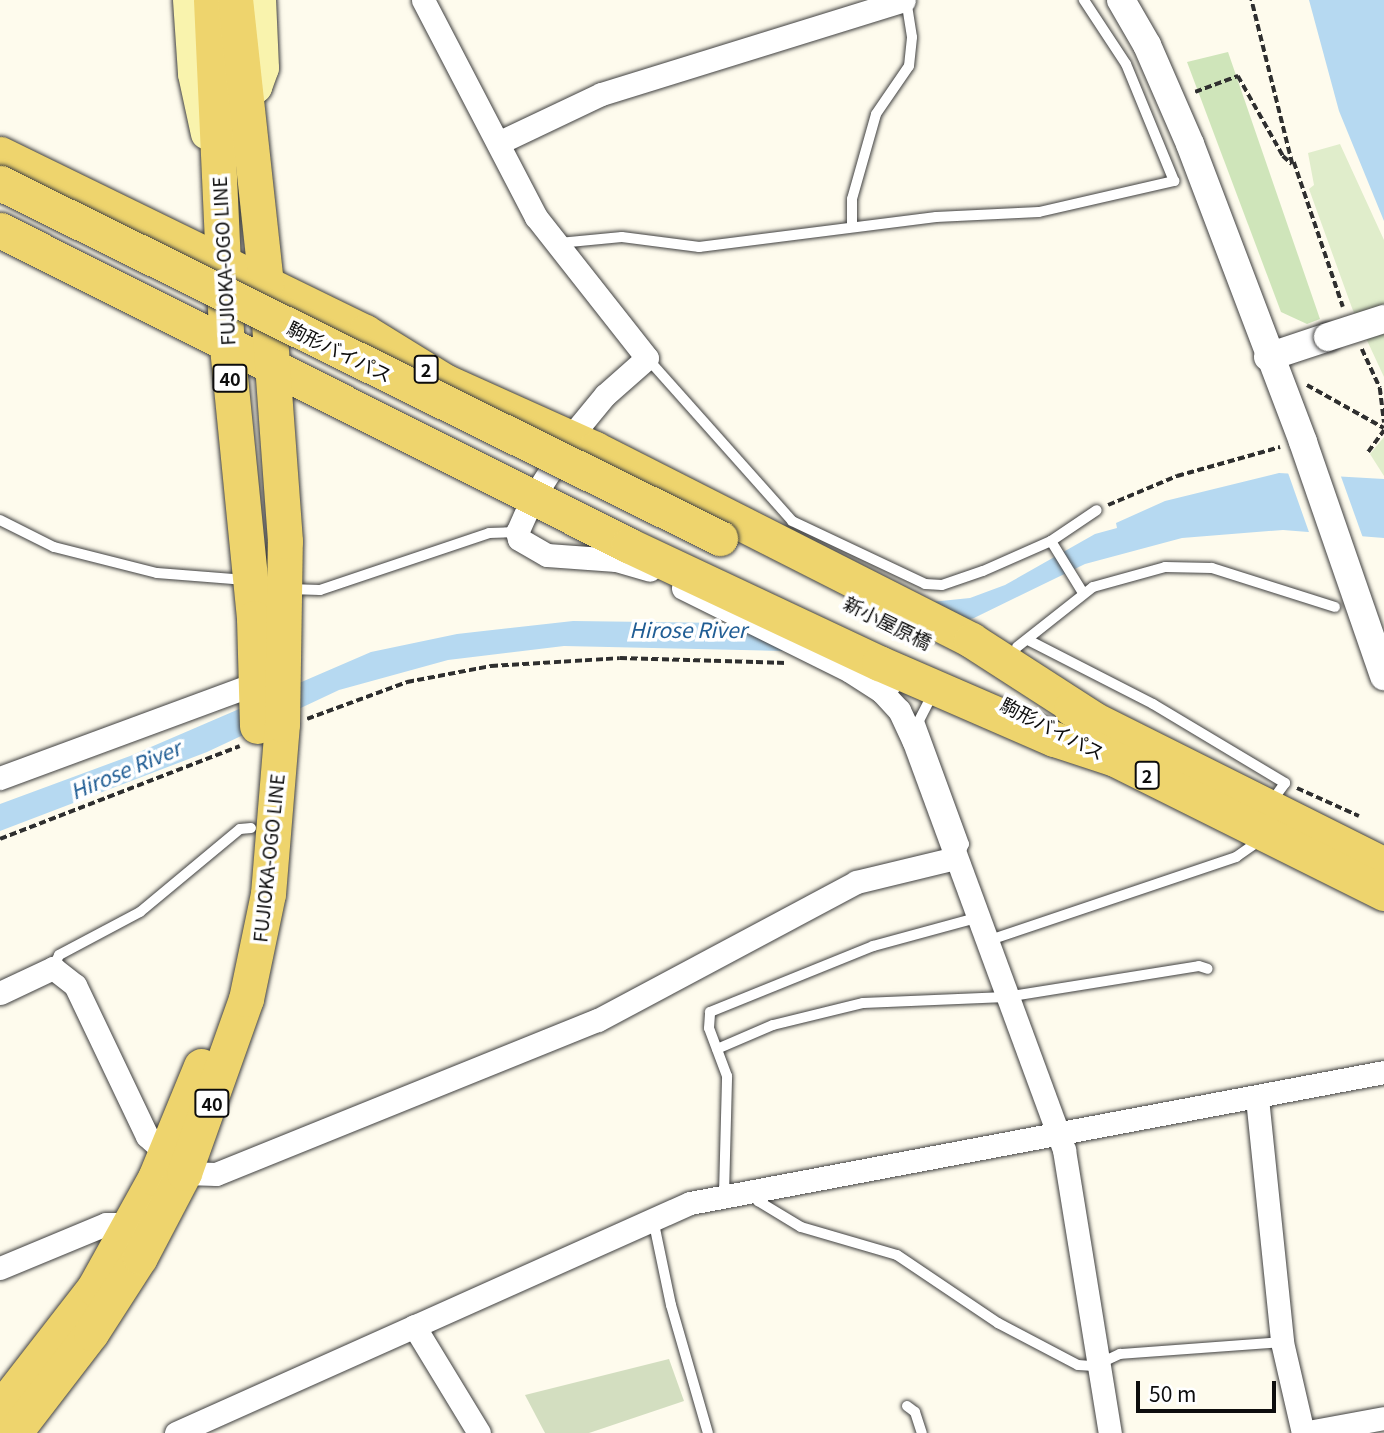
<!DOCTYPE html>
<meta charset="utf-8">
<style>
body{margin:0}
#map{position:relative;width:1384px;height:1433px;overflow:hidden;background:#fefbed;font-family:Georgia,"Noto Sans JP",serif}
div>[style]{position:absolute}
.green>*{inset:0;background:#cfe5ba}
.cemetery>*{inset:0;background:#d3dec0}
.pitch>*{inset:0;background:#e0edcb}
.water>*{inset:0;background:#b6d9f1}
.pier>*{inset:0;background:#fefbed}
.path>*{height:3.5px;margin-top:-1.75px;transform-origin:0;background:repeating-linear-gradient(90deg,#2f2f2f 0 7px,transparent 0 10.5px)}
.roads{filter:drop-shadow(0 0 2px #404040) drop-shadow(0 0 2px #404040)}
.service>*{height:10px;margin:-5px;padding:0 5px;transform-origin:5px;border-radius:5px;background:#fff}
.minor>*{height:23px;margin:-11.5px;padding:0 11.5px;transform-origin:11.5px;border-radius:11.5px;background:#fff}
.tertiary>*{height:28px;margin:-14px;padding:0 14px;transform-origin:14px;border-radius:14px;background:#fff}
.secondary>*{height:32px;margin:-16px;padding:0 16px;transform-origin:16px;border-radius:16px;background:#f9f3ad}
.primary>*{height:35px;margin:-17.5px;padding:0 17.5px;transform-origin:17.5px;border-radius:17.5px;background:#eed46d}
.bridges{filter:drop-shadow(0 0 2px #404040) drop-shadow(0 0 2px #404040)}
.tertiary-bridge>*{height:28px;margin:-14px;padding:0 14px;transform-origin:14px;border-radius:14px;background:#fff}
.primary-bridge>*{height:35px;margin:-17.5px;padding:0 17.5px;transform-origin:17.5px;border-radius:17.5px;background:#eed46d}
span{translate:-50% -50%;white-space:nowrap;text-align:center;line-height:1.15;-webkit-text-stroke:7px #fff;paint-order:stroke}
.shield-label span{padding:2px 5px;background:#fff;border:2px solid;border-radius:5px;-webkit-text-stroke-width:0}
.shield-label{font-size:18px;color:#0d0d0d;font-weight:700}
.street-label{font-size:19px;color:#0d0d0d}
.water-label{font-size:21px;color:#205d94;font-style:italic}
.scale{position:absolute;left:1136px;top:1381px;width:140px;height:32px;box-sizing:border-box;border:4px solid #0d0d0d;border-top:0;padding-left:9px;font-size:21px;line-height:24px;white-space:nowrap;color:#0d0d0d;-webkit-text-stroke:5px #fff;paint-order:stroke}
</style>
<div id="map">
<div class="green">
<i style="clip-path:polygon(1228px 52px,1320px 319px,1307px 324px,1281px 312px,1187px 62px)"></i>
</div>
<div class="cemetery">
<i style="clip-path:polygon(669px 1359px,684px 1401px,589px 1433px,545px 1433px,525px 1395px)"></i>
</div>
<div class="pitch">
<i style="clip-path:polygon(1340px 144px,1384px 240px,1384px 377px,1352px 308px,1309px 189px,1314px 185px,1308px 153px)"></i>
<i style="clip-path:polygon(1384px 437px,1384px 476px,1370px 454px)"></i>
</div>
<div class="water">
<i style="clip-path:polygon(1309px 0,1384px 0,1384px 221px,1339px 111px)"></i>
<i style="clip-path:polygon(1279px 473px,1384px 479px,1384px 538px,1283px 530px,1182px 538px,1085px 564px,974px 618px,932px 630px,786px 651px,564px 646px,448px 660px,339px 690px,207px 752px,0 831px,0 804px,130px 756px,371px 652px,457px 634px,573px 621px,725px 623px,970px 598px,1005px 585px,1095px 534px,1117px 528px,1116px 523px,1165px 501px)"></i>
</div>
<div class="pier">
<i style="clip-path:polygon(1287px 470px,1339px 471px,1363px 538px,1310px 535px)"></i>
<i style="clip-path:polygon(927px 598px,973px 622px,870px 647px,800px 611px)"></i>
</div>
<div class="path">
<i style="left:1195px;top:92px;width:46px;rotate:-20.4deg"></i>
<i style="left:1238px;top:76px;width:92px;rotate:60.6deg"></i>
<i style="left:1283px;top:156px;width:12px;rotate:42deg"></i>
<i style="left:1292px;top:164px;width:169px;rotate:-104deg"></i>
<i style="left:1294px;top:162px;width:153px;rotate:71.3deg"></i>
<i style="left:1362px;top:349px;width:43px;rotate:65.2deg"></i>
<i style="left:1380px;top:388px;width:35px;rotate:83deg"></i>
<i style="left:1307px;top:385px;width:88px;rotate:29.2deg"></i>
<i style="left:1368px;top:452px;width:27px;rotate:-54deg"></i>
<i style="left:1108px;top:505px;width:75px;rotate:-22.8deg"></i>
<i style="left:1177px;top:476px;width:107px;rotate:-15.7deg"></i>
<i style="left:307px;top:719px;width:107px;rotate:-20.3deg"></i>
<i style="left:407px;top:682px;width:86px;rotate:-10.8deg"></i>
<i style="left:491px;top:666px;width:129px;rotate:-3.5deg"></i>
<i style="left:620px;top:658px;width:167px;rotate:1.7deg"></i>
<i style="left:1297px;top:788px;width:68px;rotate:24.3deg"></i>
<i style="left:0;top:839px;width:257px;rotate:-21.2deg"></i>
</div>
<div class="roads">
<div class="service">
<i style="left:852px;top:226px;width:27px;rotate:-90deg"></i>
<i style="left:852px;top:199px;width:88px;rotate:-74.2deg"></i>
<i style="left:876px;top:114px;width:58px;rotate:-55.5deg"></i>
<i style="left:909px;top:66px;width:29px;rotate:-84deg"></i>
<i style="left:912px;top:37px;width:37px;rotate:-99deg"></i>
<i style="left:559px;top:243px;width:63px;rotate:-5.4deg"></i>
<i style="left:622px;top:237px;width:78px;rotate:7.4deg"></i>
<i style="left:699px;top:247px;width:239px;rotate:-7.2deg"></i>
<i style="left:936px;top:217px;width:103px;rotate:-2.8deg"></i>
<i style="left:1039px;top:212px;width:139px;rotate:-12.9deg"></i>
<i style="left:1174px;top:181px;width:126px;rotate:-112.3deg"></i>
<i style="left:1126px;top:64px;width:77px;rotate:-123.3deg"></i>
<i style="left:647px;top:358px;width:218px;rotate:48.3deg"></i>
<i style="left:792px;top:521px;width:147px;rotate:25.3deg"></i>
<i style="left:925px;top:584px;width:17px;rotate:3deg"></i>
<i style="left:942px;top:585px;width:43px;rotate:-18.9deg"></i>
<i style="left:983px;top:571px;width:74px;rotate:-23.8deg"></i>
<i style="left:1051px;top:541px;width:55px;rotate:-34deg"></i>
<i style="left:0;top:520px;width:60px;rotate:26.6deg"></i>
<i style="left:54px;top:547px;width:106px;rotate:14.2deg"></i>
<i style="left:157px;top:573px;width:89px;rotate:4.5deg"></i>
<i style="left:1051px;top:541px;width:61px;rotate:58.4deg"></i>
<i style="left:289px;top:589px;width:31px;rotate:2deg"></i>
<i style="left:320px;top:590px;width:178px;rotate:-18.6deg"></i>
<i style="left:489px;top:533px;width:28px;rotate:-2deg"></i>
<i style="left:1030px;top:641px;width:138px;rotate:27.1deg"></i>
<i style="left:1153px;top:704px;width:154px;rotate:30.9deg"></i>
<i style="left:1285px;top:783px;width:14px;rotate:126deg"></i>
<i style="left:1017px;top:647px;width:97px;rotate:-38.3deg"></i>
<i style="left:1093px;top:587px;width:75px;rotate:-15.5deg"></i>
<i style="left:1165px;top:567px;width:47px;rotate:1.2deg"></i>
<i style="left:1212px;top:568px;width:129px;rotate:17.6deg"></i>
<i style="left:928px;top:703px;width:20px;rotate:117deg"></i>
<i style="left:919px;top:721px;width:131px;rotate:69.9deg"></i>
<i style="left:964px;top:844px;width:12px;rotate:114deg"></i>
<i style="left:987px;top:941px;width:263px;rotate:-18.6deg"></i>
<i style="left:1236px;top:857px;width:24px;rotate:-35deg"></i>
<i style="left:53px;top:968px;width:14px;rotate:-65deg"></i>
<i style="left:59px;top:955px;width:92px;rotate:-28deg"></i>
<i style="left:140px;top:912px;width:130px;rotate:-39.7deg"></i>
<i style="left:240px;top:829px;width:11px;rotate:-5deg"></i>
<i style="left:717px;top:1049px;width:61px;rotate:-23.2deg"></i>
<i style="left:773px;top:1025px;width:93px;rotate:-13.7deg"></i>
<i style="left:863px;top:1003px;width:143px;rotate:-2.4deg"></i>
<i style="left:1006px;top:997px;width:195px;rotate:-9.1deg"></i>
<i style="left:1199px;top:966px;width:9px;rotate:18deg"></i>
<i style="left:752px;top:1191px;width:12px;rotate:59deg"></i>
<i style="left:758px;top:1201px;width:50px;rotate:31.2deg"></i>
<i style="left:801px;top:1227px;width:100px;rotate:16.3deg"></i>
<i style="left:897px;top:1255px;width:122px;rotate:34deg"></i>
<i style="left:998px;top:1323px;width:90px;rotate:27.7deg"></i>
<i style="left:1078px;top:1365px;width:16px;rotate:4deg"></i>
<i style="left:1094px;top:1366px;width:29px;rotate:-25deg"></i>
<i style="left:1120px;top:1354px;width:162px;rotate:-4.2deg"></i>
<i style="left:724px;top:1194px;width:118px;rotate:-88.5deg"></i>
<i style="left:727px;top:1076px;width:51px;rotate:-110.6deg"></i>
<i style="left:709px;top:1028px;width:16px;rotate:-86deg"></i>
<i style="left:710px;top:1012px;width:176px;rotate:-22deg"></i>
<i style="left:873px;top:946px;width:107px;rotate:-15.2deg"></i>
<i style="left:653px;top:1219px;width:88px;rotate:78.2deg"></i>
<i style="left:671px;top:1305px;width:133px;rotate:73.9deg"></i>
<i style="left:907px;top:1406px;width:10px;rotate:37deg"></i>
<i style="left:915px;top:1412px;width:22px;rotate:72deg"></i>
</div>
<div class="minor">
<i style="left:423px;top:0;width:245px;rotate:62.5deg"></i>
<i style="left:536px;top:217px;width:179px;rotate:51.8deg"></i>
<i style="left:647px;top:358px;width:56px;rotate:138.6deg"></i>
<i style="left:605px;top:395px;width:44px;rotate:129.5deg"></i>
<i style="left:577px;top:429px;width:83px;rotate:122.7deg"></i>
<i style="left:532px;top:499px;width:36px;rotate:114deg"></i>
<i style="left:517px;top:532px;width:7px;rotate:74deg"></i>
<i style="left:519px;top:539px;width:32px;rotate:30deg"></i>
<i style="left:547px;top:555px;width:69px;rotate:4.1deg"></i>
<i style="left:616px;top:560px;width:35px;rotate:16deg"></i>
<i style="left:498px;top:143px;width:114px;rotate:-25.4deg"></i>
<i style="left:601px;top:94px;width:317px;rotate:-17.2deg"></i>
<i style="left:683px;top:588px;width:186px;rotate:26.4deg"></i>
<i style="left:850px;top:671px;width:38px;rotate:33deg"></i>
<i style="left:882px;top:692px;width:27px;rotate:-48deg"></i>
<i style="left:882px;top:692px;width:25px;rotate:47deg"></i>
<i style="left:899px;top:710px;width:35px;rotate:65deg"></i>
<i style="left:914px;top:742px;width:435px;rotate:69.8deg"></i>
<i style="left:1064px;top:1150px;width:287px;rotate:80.8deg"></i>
<i style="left:0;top:778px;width:274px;rotate:-20.3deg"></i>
<i style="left:0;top:993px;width:59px;rotate:-25.3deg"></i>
<i style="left:53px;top:968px;width:28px;rotate:38deg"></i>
<i style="left:75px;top:985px;width:167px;rotate:64.5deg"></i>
<i style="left:147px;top:1136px;width:25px;rotate:42deg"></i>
<i style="left:1257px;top:1098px;width:245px;rotate:84.1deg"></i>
<i style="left:1282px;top:1342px;width:93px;rotate:77deg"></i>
<i style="left:184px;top:1173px;width:32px;rotate:2deg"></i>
<i style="left:216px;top:1174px;width:412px;rotate:-22deg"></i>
<i style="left:598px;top:1020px;width:293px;rotate:-28.1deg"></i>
<i style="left:856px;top:882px;width:102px;rotate:-13.6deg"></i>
<i style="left:0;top:1268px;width:115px;rotate:-22.5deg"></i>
<i style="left:106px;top:1224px;width:24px"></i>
<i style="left:414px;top:1326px;width:125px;rotate:58.7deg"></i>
<i style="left:176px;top:1433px;width:563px;rotate:-24.11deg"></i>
<i style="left:690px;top:1203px;width:706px;rotate:-10.69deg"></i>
<i style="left:1303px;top:1433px;width:82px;rotate:-10.5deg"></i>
</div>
<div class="tertiary">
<i style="left:1121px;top:0;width:52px;rotate:60deg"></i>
<i style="left:1147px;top:45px;width:108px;rotate:66.5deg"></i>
<i style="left:1190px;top:144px;width:319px;rotate:69.2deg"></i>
<i style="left:1303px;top:442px;width:248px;rotate:70.9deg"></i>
<i style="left:1268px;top:357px;width:63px;rotate:-18.4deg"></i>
</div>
<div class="secondary">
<i style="left:189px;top:0;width:74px;rotate:86.1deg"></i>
<i style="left:194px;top:74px;width:61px;rotate:77.8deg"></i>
<i style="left:244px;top:97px;width:16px;rotate:-40deg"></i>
<i style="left:256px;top:87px;width:20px;rotate:-70deg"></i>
<i style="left:263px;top:68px;width:68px;rotate:-92.5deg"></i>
</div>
<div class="primary">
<i style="left:211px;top:0;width:347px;rotate:87.4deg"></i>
<i style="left:227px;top:347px;width:272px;rotate:84.3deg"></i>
<i style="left:254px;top:618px;width:108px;rotate:88.4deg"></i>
<i style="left:0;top:154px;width:406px;rotate:26deg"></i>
<i style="left:365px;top:332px;width:95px;rotate:31.7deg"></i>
<i style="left:446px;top:382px;width:163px;rotate:24.2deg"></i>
<i style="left:595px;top:449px;width:422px;rotate:26.9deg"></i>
<i style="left:971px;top:640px;width:144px;rotate:32.8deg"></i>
<i style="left:0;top:230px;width:703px;rotate:26.64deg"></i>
<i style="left:628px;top:545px;width:277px;rotate:25.2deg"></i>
<i style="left:879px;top:663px;width:191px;rotate:23.5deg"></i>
<i style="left:1054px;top:739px;width:64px;rotate:18.2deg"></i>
<i style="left:1071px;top:708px;width:350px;rotate:26.6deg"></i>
<i style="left:1093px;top:748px;width:325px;rotate:26.5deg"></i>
<i style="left:0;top:1409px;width:153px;rotate:-52.2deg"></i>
<i style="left:94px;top:1288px;width:126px;rotate:-61deg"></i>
<i style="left:155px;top:1178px;width:121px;rotate:-67.7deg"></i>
<i style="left:14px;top:1433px;width:126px;rotate:-52.4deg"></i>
<i style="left:91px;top:1333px;width:90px;rotate:-57.2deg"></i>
<i style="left:140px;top:1257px;width:95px;rotate:-62.4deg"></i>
<i style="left:184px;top:1173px;width:185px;rotate:-70.4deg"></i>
<i style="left:246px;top:999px;width:107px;rotate:-78.2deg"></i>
<i style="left:268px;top:894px;width:171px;rotate:-85.3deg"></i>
<i style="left:282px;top:724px;width:183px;rotate:-89.1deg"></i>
<i style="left:285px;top:541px;width:258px;rotate:-94.2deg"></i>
<i style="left:266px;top:284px;width:286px;rotate:-96.2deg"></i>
</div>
</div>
<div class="bridges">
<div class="tertiary-bridge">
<i style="left:1328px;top:337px;width:59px;rotate:-17.8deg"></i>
</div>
<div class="primary-bridge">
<i style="left:0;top:183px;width:803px;rotate:26.25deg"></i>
</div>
</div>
<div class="shield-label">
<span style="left:426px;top:369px">2</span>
<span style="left:230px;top:378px">40</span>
<span style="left:1147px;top:775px">2</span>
<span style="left:212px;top:1103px">40</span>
</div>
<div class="street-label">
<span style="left:223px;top:261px;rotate:-93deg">FUJIOKA-OGO LINE</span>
<span style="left:340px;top:351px;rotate:26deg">駒形バイパス</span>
<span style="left:888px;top:622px;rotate:26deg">新小屋原橋</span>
<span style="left:1053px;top:728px;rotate:27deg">駒形バイパス</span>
<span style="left:268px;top:858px;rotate:-84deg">FUJIOKA-OGO LINE</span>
</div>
<div class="water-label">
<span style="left:688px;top:629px">Hirose River</span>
<span style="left:125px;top:769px;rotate:-23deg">Hirose River</span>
</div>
<div class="scale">50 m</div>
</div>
